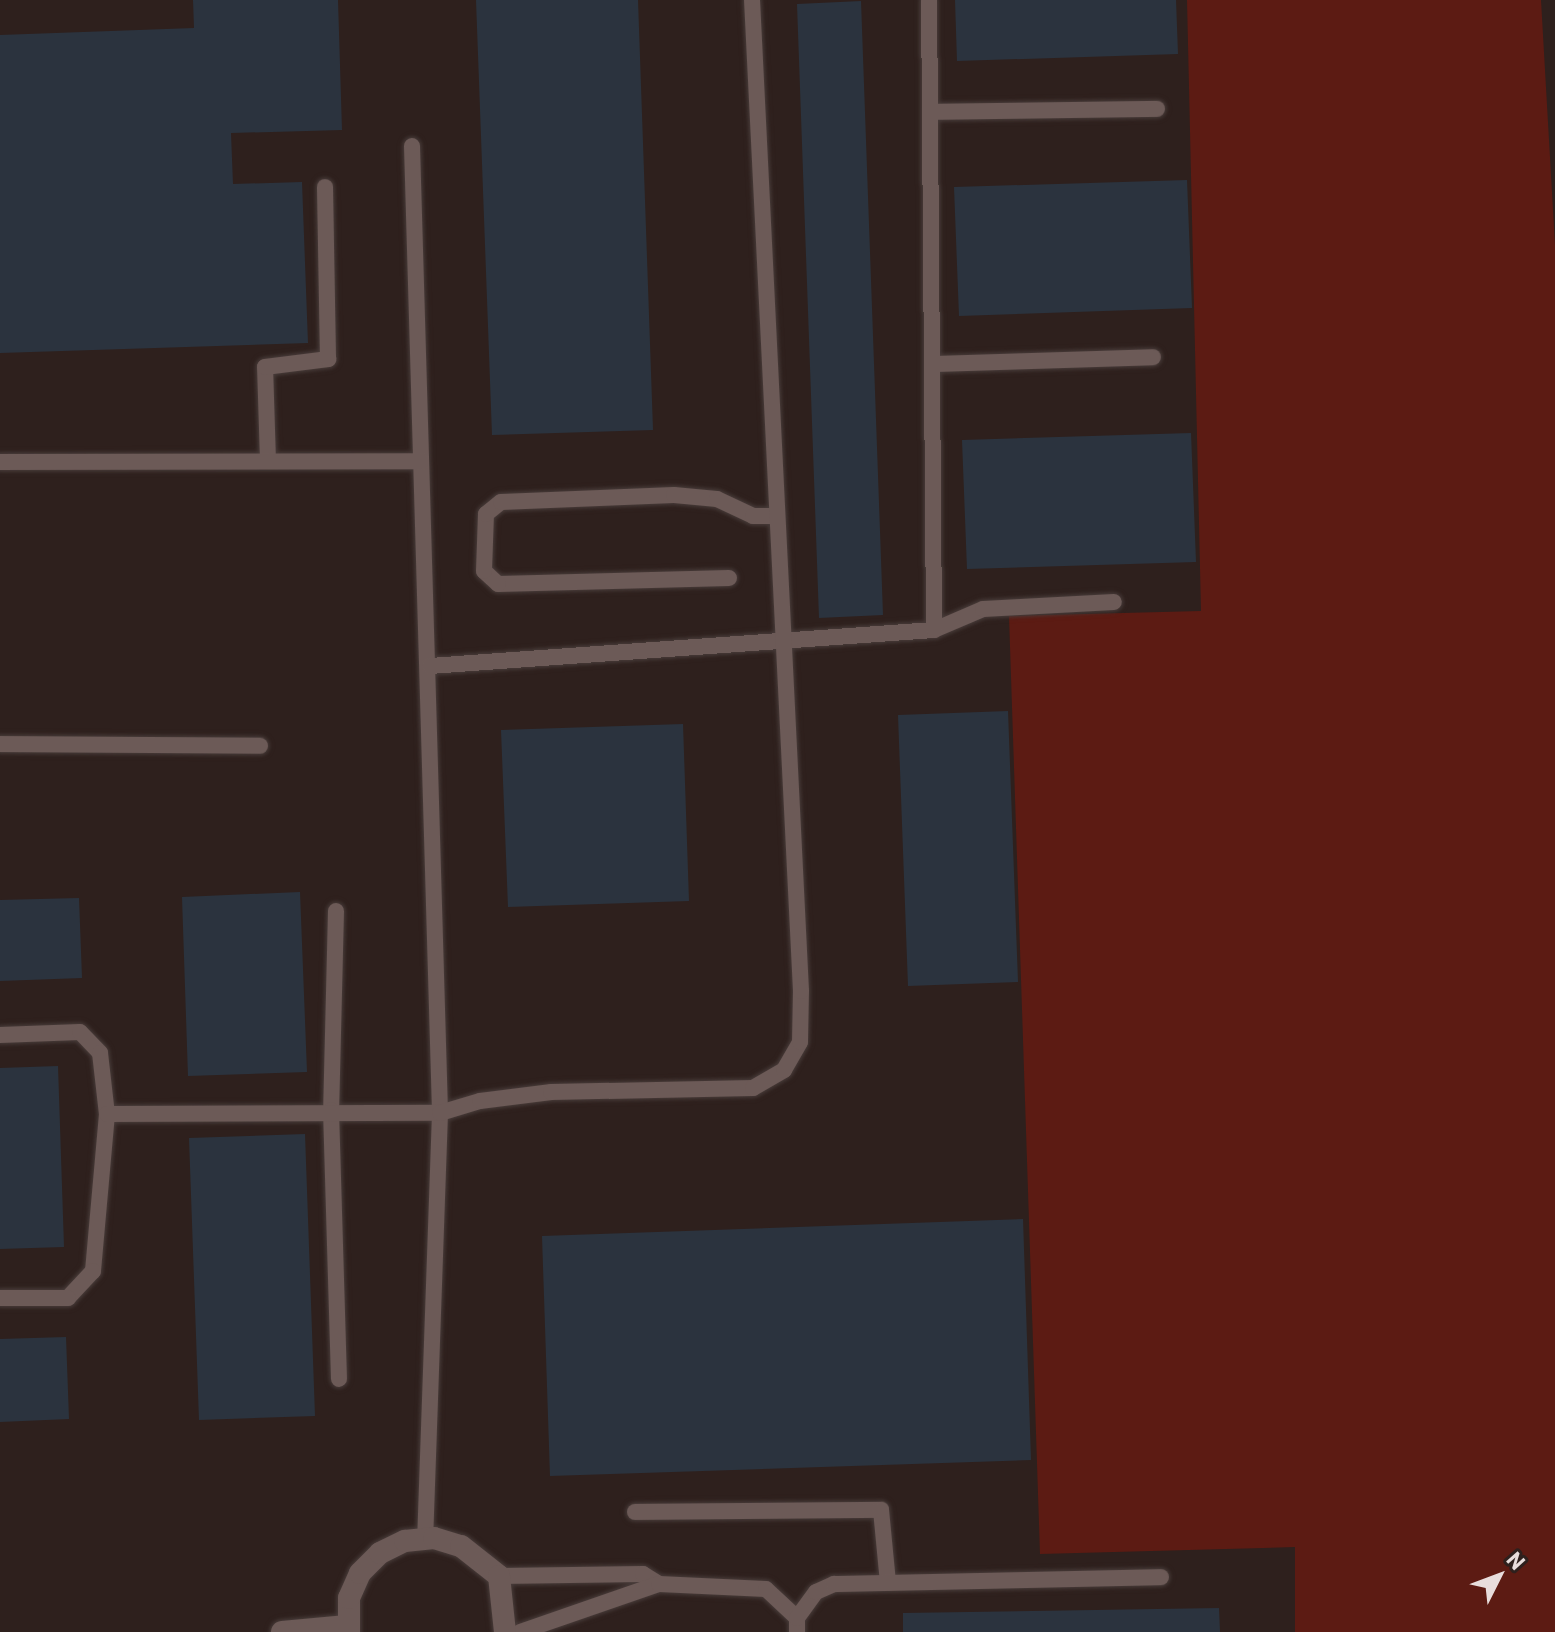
<!DOCTYPE html>
<style>
body{margin:0}
#map{position:relative;width:1555px;height:1632px;overflow:hidden;background:#2e201d;font-family:Barlow,sans-serif}
div>[style]{position:absolute}
.green>*{inset:0;background:#5c1b13}
.building>*{inset:0;background:#2b333e}
.roads{filter:drop-shadow(0 0 2px #483c3a) drop-shadow(0 0 2px #483c3a)}
.service>*{height:16px;margin:-8px;padding:0 8px;transform-origin:8px;border-radius:8px;background:#6c5a57}
.minor>*{height:22px;margin:-11px;padding:0 11px;transform-origin:11px;border-radius:11px;background:#6c5a57}
span{translate:-50% -50%;white-space:nowrap;text-align:center;line-height:1.15;-webkit-text-stroke:7px #2e201d;paint-order:stroke}
.north{position:absolute;left:1459px;top:1536px;width:80px;height:80px;-webkit-text-stroke:6px #2e201d;paint-order:stroke;rotate:48deg;font-size:22px;font-weight:700;line-height:32px;text-align:center;color:#e8dddc}
.north::after{content:'';display:block;margin:auto;width:28px;height:36px;background:#e8dddc;clip-path:polygon(50% 0,100% 100%,50% 72%,0 100%)}
</style>
<div id="map">
<div class="green">
<i style="clip-path:polygon(1187px 0,1541px 0,1555px 245px,1555px 1632px,1295px 1632px,1295px 1547px,1040px 1554px,1009px 616px,1201px 611px)"></i>
</div>
<div class="building">
<i style="clip-path:polygon(193px 0,338px 0,342px 130px,231px 133px,233px 184px,302px 182px,308px 343px,0 353px,0 35px,194px 28px)"></i>
<i style="clip-path:polygon(476px 0,638px 0,653px 430px,492px 435px)"></i>
<i style="clip-path:polygon(955px 0,1176px 0,1178px 54px,957px 61px)"></i>
<i style="clip-path:polygon(861px 1px,883px 615px,819px 618px,797px 4px)"></i>
<i style="clip-path:polygon(1187px 180px,1192px 308px,959px 316px,954px 187px)"></i>
<i style="clip-path:polygon(1191px 433px,1196px 562px,967px 569px,962px 440px)"></i>
<i style="clip-path:polygon(1008px 711px,1018px 982px,908px 986px,898px 715px)"></i>
<i style="clip-path:polygon(683px 724px,689px 901px,508px 907px,501px 730px)"></i>
<i style="clip-path:polygon(300px 892px,307px 1072px,188px 1076px,182px 897px)"></i>
<i style="clip-path:polygon(79px 898px,82px 978px,0 981px,0 900px)"></i>
<i style="clip-path:polygon(58px 1066px,64px 1247px,0 1249px,0 1068px)"></i>
<i style="clip-path:polygon(305px 1134px,315px 1416px,199px 1420px,189px 1138px)"></i>
<i style="clip-path:polygon(1023px 1219px,1031px 1460px,550px 1476px,542px 1236px)"></i>
<i style="clip-path:polygon(66px 1337px,69px 1419px,0 1422px,0 1339px)"></i>
<i style="clip-path:polygon(1219px 1608px,1220px 1632px,903px 1632px,903px 1613px)"></i>
</div>
<div class="roads">
<div class="service">
<i style="left:930px;top:112px;width:227px;rotate:-0.8deg"></i>
<i style="left:412px;top:146px;width:967px;rotate:88.34deg"></i>
<i style="left:440px;top:1113px;width:426px;rotate:92deg"></i>
<i style="left:935px;top:364px;width:218px;rotate:-1.8deg"></i>
<i style="left:268px;top:461px;width:94px;rotate:-91.8deg"></i>
<i style="left:265px;top:367px;width:64px;rotate:-7.2deg"></i>
<i style="left:328px;top:359px;width:172px;rotate:-91deg"></i>
<i style="left:0;top:462px;width:421px;rotate:-0.1deg"></i>
<i style="left:729px;top:578px;width:231px;rotate:178.5deg"></i>
<i style="left:498px;top:584px;width:19px;rotate:-137deg"></i>
<i style="left:484px;top:571px;width:57px;rotate:-88deg"></i>
<i style="left:486px;top:514px;width:19px;rotate:-39deg"></i>
<i style="left:501px;top:502px;width:173px;rotate:-2.3deg"></i>
<i style="left:674px;top:495px;width:43px;rotate:5.3deg"></i>
<i style="left:717px;top:499px;width:40px;rotate:25deg"></i>
<i style="left:753px;top:516px;width:24px"></i>
<i style="left:934px;top:630px;width:53px;rotate:-23.2deg"></i>
<i style="left:983px;top:609px;width:131px;rotate:-3.1deg"></i>
<i style="left:430px;top:666px;width:505px;rotate:-4.09deg"></i>
<i style="left:934px;top:630px;width:630px;rotate:-90.45deg"></i>
<i style="left:0;top:744px;width:260px;rotate:0.4deg"></i>
<i style="left:336px;top:911px;width:199px;rotate:91.4deg"></i>
<i style="left:331px;top:1110px;width:269px;rotate:88.3deg"></i>
<i style="left:0;top:1035px;width:80px;rotate:-2.1deg"></i>
<i style="left:80px;top:1032px;width:29px;rotate:46deg"></i>
<i style="left:100px;top:1053px;width:61px;rotate:83.5deg"></i>
<i style="left:107px;top:1114px;width:158px;rotate:95.1deg"></i>
<i style="left:93px;top:1271px;width:37px;rotate:133deg"></i>
<i style="left:68px;top:1298px;width:68px;rotate:180deg"></i>
<i style="left:107px;top:1114px;width:333px;rotate:-0.2deg"></i>
<i style="left:440px;top:1113px;width:42px;rotate:-16.7deg"></i>
<i style="left:480px;top:1101px;width:72px;rotate:-7.2deg"></i>
<i style="left:551px;top:1092px;width:202px;rotate:-1.1deg"></i>
<i style="left:753px;top:1088px;width:36px;rotate:-30deg"></i>
<i style="left:784px;top:1070px;width:32px;rotate:-60deg"></i>
<i style="left:800px;top:1042px;width:51px;rotate:-88.9deg"></i>
<i style="left:801px;top:991px;width:992px;rotate:-92.83deg"></i>
<i style="left:635px;top:1512px;width:246px;rotate:-0.5deg"></i>
<i style="left:881px;top:1510px;width:73px;rotate:84.5deg"></i>
<i style="left:499px;top:1576px;width:144px;rotate:-0.8deg"></i>
<i style="left:643px;top:1574px;width:19px;rotate:32deg"></i>
<i style="left:520px;top:1632px;width:147px;rotate:-19.1deg"></i>
<i style="left:659px;top:1584px;width:107px;rotate:2.7deg"></i>
<i style="left:766px;top:1589px;width:42px;rotate:43.1deg"></i>
<i style="left:797px;top:1632px;width:14px;rotate:-90deg"></i>
<i style="left:797px;top:1618px;width:32px;rotate:-54deg"></i>
<i style="left:816px;top:1592px;width:20px;rotate:-24deg"></i>
<i style="left:834px;top:1584px;width:327px;rotate:-1.2deg"></i>
</div>
<div class="minor">
<i style="left:282px;top:1632px;width:65px;rotate:-5.3deg"></i>
<i style="left:349px;top:1632px;width:34px;rotate:-90deg"></i>
<i style="left:349px;top:1598px;width:27px;rotate:-66deg"></i>
<i style="left:360px;top:1573px;width:28px;rotate:-45deg"></i>
<i style="left:380px;top:1553px;width:28px;rotate:-26deg"></i>
<i style="left:405px;top:1541px;width:29px;rotate:-6deg"></i>
<i style="left:434px;top:1538px;width:28px;rotate:17deg"></i>
<i style="left:461px;top:1546px;width:48px;rotate:38.3deg"></i>
<i style="left:499px;top:1576px;width:56px;rotate:83.9deg"></i>
</div>
</div>
<div class="north">N</div>
</div>
